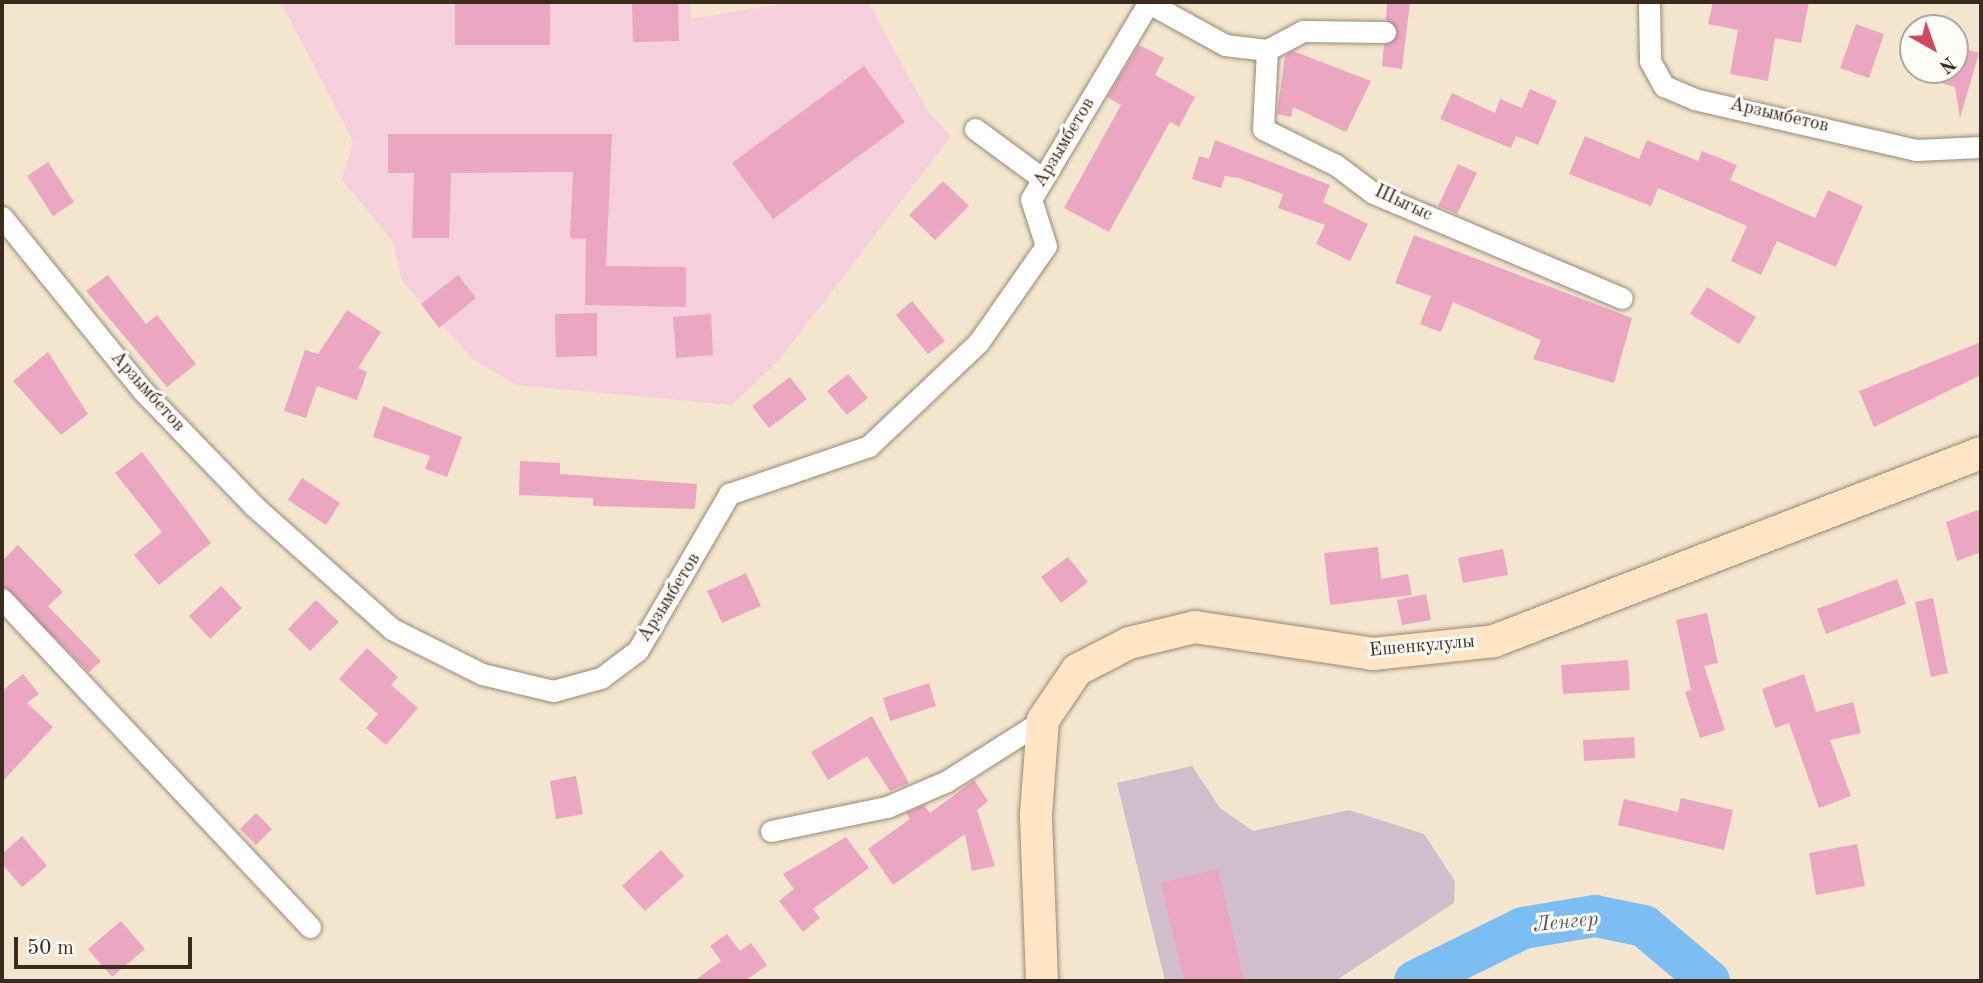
<!DOCTYPE html>
<meta charset="utf-8">
<style>
body{margin:0}
#map{position:relative;width:1983px;height:983px;overflow:hidden;background:#f4e6ce;font-family:"Old Standard TT",serif}
div>[style]{position:absolute}
.built>*{inset:0;background:#f5cfdb}
.industrial>*{inset:0;background:#d1bdcc}
.river>*{height:42px;margin:-21px;padding:0 21px;transform-origin:21px;border-radius:21px;background:#7dbef2}
.building>*{inset:0;background:#eba6c1}
.roads{filter:drop-shadow(0 0 2px #988876) drop-shadow(0 0 2px #988876)}
.street>*{height:21px;margin:-10.5px;padding:0 10.5px;transform-origin:10.5px;border-radius:10.5px;background:#fff}
.secondary>*{height:32px;margin:-16px;padding:0 16px;transform-origin:16px;border-radius:16px;background:#fde5c5}
span{translate:-50% -50%;white-space:nowrap;text-align:center;line-height:1.15;-webkit-text-stroke:6px #fdfcf7;paint-order:stroke}
.street-label{font-size:19px;color:#3b2a1e}
.water-label{font-size:21px;color:#4f565e;font-style:italic}
.frame{position:absolute;inset:0;border:4px solid #3b2a1e;pointer-events:none}
.north{position:absolute;left:1899px;top:14px;width:70px;height:70px;box-sizing:border-box;background:#fdfcf7;border:2px solid #afa8a0;border-radius:50%;rotate:140deg;font-size:19px;font-weight:700;line-height:28px;text-align:center;color:#3b2a1e}
.north::after{content:'';display:block;margin:auto;width:24px;height:32px;background:#d1495b;clip-path:polygon(50% 0,100% 100%,50% 72%,0 100%)}
.scale{position:absolute;left:14px;top:937px;width:178px;height:32px;box-sizing:border-box;border:4px solid #3b2a1e;border-top:0;padding-left:9px;font-size:21px;line-height:24px;white-space:nowrap;color:#3b2a1e;-webkit-text-stroke:5px #fdfcf7;paint-order:stroke}
</style>
<div id="map">
<div class="built">
<i style="clip-path:polygon(281px 2px,690px 2px,691px 19px,793px 2px,868px 2px,928px 112px,951px 136px,780px 359px,732px 405px,516px 385px,473px 359px,402px 281px,392px 240px,342px 180px,353px 141px)"></i>
</div>
<div class="industrial">
<i style="clip-path:polygon(1192px 766px,1220px 808px,1253px 831px,1349px 810px,1424px 834px,1455px 881px,1454px 903px,1335px 981px,1165px 981px,1117px 783px)"></i>
</div>
<div class="river">
<i style="left:1415px;top:981px;width:120px;rotate:-26.1deg"></i>
<i style="left:1523px;top:928px;width:73px;rotate:-9.5deg"></i>
<i style="left:1595px;top:916px;width:50px;rotate:11.5deg"></i>
<i style="left:1644px;top:926px;width:85px;rotate:40.2deg"></i>
</div>
<div class="building">
<i style="clip-path:polygon(455px 2px,550px 2px,550px 45px,455px 45px)"></i>
<i style="clip-path:polygon(632px 2px,678px 2px,679px 41px,633px 42px)"></i>
<i style="clip-path:polygon(1387px 2px,1410px 2px,1402px 69px,1382px 66px,1384px 45px,1398px 33px,1386px 19px)"></i>
<i style="clip-path:polygon(1713px 2px,1809px 2px,1801px 43px,1775px 38px,1768px 81px,1730px 74px,1738px 30px,1708px 24px)"></i>
<i style="clip-path:polygon(1856px 24px,1884px 34px,1869px 78px,1840px 68px)"></i>
<i style="clip-path:polygon(1139px 45px,1164px 58px,1155px 75px,1195px 97px,1179px 127px,1170px 122px,1109px 232px,1064px 208px,1121px 105px,1107px 97px)"></i>
<i style="clip-path:polygon(1955px 46px,1979px 53px,1960px 118px,1955px 87px,1913px 75px,1914px 70px,1955px 70px)"></i>
<i style="clip-path:polygon(1293px 51px,1371px 81px,1346px 132px,1293px 107px,1291px 117px,1277px 114px,1285px 56px)"></i>
<i style="clip-path:polygon(864px 66px,905px 122px,773px 219px,732px 163px)"></i>
<i style="clip-path:polygon(1530px 89px,1557px 101px,1538px 145px,1516px 136px,1511px 148px,1440px 119px,1452px 93px,1495px 113px,1500px 99px,1522px 108px)"></i>
<i style="clip-path:polygon(388px 134px,612px 134px,606px 266px,686px 267px,686px 307px,585px 305px,586px 239px,570px 238px,573px 172px,451px 173px,449px 238px,412px 238px,414px 173px,388px 173px)"></i>
<i style="clip-path:polygon(1585px 136px,1639px 159px,1647px 140px,1698px 161px,1702px 151px,1737px 165px,1730px 180px,1815px 218px,1828px 190px,1863px 206px,1836px 267px,1777px 241px,1761px 275px,1731px 261px,1747px 226px,1658px 188px,1651px 206px,1569px 174px)"></i>
<i style="clip-path:polygon(1215px 140px,1330px 185px,1323px 202px,1368px 224px,1350px 261px,1316px 244px,1325px 225px,1278px 208px,1283px 194px,1239px 178px,1225px 176px,1221px 188px,1192px 179px,1199px 156px,1209px 159px)"></i>
<i style="clip-path:polygon(48px 162px,74px 202px,53px 216px,27px 176px)"></i>
<i style="clip-path:polygon(1458px 164px,1477px 173px,1457px 214px,1438px 206px)"></i>
<i style="clip-path:polygon(943px 181px,969px 206px,935px 240px,909px 215px)"></i>
<i style="clip-path:polygon(1414px 235px,1632px 318px,1614px 383px,1533px 359px,1541px 340px,1453px 302px,1441px 332px,1420px 324px,1431px 296px,1395px 283px)"></i>
<i style="clip-path:polygon(108px 275px,146px 324px,157px 315px,196px 364px,167px 387px,86px 291px)"></i>
<i style="clip-path:polygon(458px 275px,476px 298px,439px 328px,421px 304px)"></i>
<i style="clip-path:polygon(1707px 287px,1756px 317px,1739px 344px,1690px 314px)"></i>
<i style="clip-path:polygon(912px 301px,945px 341px,928px 354px,896px 315px)"></i>
<i style="clip-path:polygon(347px 310px,381px 332px,358px 368px,367px 372px,357px 400px,317px 386px,306px 418px,284px 411px,305px 350px,318px 354px)"></i>
<i style="clip-path:polygon(597px 313px,597px 356px,556px 357px,555px 314px)"></i>
<i style="clip-path:polygon(711px 314px,713px 355px,676px 358px,673px 317px)"></i>
<i style="clip-path:polygon(1981px 342px,1981px 375px,1874px 427px,1859px 391px)"></i>
<i style="clip-path:polygon(48px 352px,88px 414px,61px 435px,13px 381px)"></i>
<i style="clip-path:polygon(848px 374px,868px 398px,847px 415px,827px 391px)"></i>
<i style="clip-path:polygon(790px 377px,807px 399px,769px 428px,752px 406px)"></i>
<i style="clip-path:polygon(383px 406px,462px 437px,447px 477px,425px 469px,430px 456px,373px 437px)"></i>
<i style="clip-path:polygon(142px 452px,211px 543px,159px 585px,134px 555px,162px 532px,115px 473px)"></i>
<i style="clip-path:polygon(520px 461px,560px 463px,560px 474px,697px 484px,695px 509px,593px 506px,593px 498px,519px 495px)"></i>
<i style="clip-path:polygon(302px 478px,340px 503px,326px 525px,288px 500px)"></i>
<i style="clip-path:polygon(1981px 509px,1981px 552px,1957px 561px,1946px 522px)"></i>
<i style="clip-path:polygon(18px 545px,63px 592px,48px 606px,101px 661px,89px 672px,2px 586px,2px 561px)"></i>
<i style="clip-path:polygon(1378px 547px,1381px 579px,1408px 574px,1412px 595px,1330px 605px,1324px 553px)"></i>
<i style="clip-path:polygon(1503px 549px,1508px 575px,1463px 583px,1458px 558px)"></i>
<i style="clip-path:polygon(1068px 557px,1088px 582px,1061px 603px,1041px 577px)"></i>
<i style="clip-path:polygon(746px 573px,761px 606px,722px 623px,707px 591px)"></i>
<i style="clip-path:polygon(1897px 579px,1906px 604px,1826px 634px,1817px 609px)"></i>
<i style="clip-path:polygon(221px 586px,242px 608px,210px 639px,189px 616px)"></i>
<i style="clip-path:polygon(1426px 594px,1431px 620px,1402px 625px,1397px 600px)"></i>
<i style="clip-path:polygon(1933px 598px,1948px 673px,1931px 677px,1915px 602px)"></i>
<i style="clip-path:polygon(316px 600px,339px 622px,310px 651px,288px 629px)"></i>
<i style="clip-path:polygon(1707px 613px,1718px 663px,1704px 666px,1725px 730px,1700px 738px,1685px 692px,1691px 690px,1676px 620px)"></i>
<i style="clip-path:polygon(367px 648px,398px 677px,391px 685px,418px 708px,386px 745px,366px 728px,378px 714px,339px 679px)"></i>
<i style="clip-path:polygon(1628px 660px,1630px 690px,1563px 694px,1561px 665px)"></i>
<i style="clip-path:polygon(23px 674px,39px 694px,27px 703px,53px 727px,2px 782px,2px 691px)"></i>
<i style="clip-path:polygon(1804px 674px,1816px 712px,1853px 702px,1861px 733px,1830px 740px,1851px 796px,1819px 808px,1789px 723px,1775px 728px,1762px 689px)"></i>
<i style="clip-path:polygon(929px 683px,936px 706px,890px 721px,883px 698px)"></i>
<i style="clip-path:polygon(872px 716px,909px 783px,890px 791px,867px 756px,828px 780px,811px 752px)"></i>
<i style="clip-path:polygon(1634px 737px,1635px 758px,1584px 761px,1583px 740px)"></i>
<i style="clip-path:polygon(576px 776px,583px 814px,556px 819px,550px 781px)"></i>
<i style="clip-path:polygon(974px 780px,988px 801px,977px 810px,995px 866px,972px 871px,965px 834px,893px 885px,868px 849px,910px 819px,906px 813px,924px 805px,930px 813px)"></i>
<i style="clip-path:polygon(1681px 798px,1733px 810px,1724px 850px,1618px 825px,1624px 799px,1678px 812px)"></i>
<i style="clip-path:polygon(256px 813px,272px 829px,256px 845px,240px 829px)"></i>
<i style="clip-path:polygon(22px 836px,47px 866px,22px 887px,2px 864px,2px 854px)"></i>
<i style="clip-path:polygon(846px 837px,869px 868px,813px 909px,820px 918px,803px 932px,779px 901px,794px 889px,783px 874px)"></i>
<i style="clip-path:polygon(1857px 844px,1865px 886px,1816px 895px,1809px 853px)"></i>
<i style="clip-path:polygon(661px 850px,684px 876px,645px 911px,622px 886px)"></i>
<i style="clip-path:polygon(1218px 869px,1244px 981px,1184px 981px,1161px 883px)"></i>
<i style="clip-path:polygon(121px 921px,145px 949px,112px 977px,88px 949px)"></i>
<i style="clip-path:polygon(727px 934px,740px 951px,751px 943px,767px 965px,745px 981px,694px 981px,721px 961px,710px 946px)"></i>
</div>
<div class="roads">
<div class="street">
<i style="left:1649px;top:2px;width:59px;rotate:89deg"></i>
<i style="left:1650px;top:61px;width:29px;rotate:61deg"></i>
<i style="left:1664px;top:86px;width:33px;rotate:23deg"></i>
<i style="left:1694px;top:99px;width:228px;rotate:12.9deg"></i>
<i style="left:1916px;top:150px;width:65px;rotate:-2.6deg"></i>
<i style="left:1149px;top:3px;width:87px;rotate:28.9deg"></i>
<i style="left:1225px;top:45px;width:42px;rotate:6.8deg"></i>
<i style="left:1267px;top:50px;width:41px;rotate:-27.8deg"></i>
<i style="left:1303px;top:31px;width:82px;rotate:0.7deg"></i>
<i style="left:1267px;top:50px;width:79px;rotate:92.9deg"></i>
<i style="left:1263px;top:129px;width:81px;rotate:26.3deg"></i>
<i style="left:1336px;top:165px;width:46px;rotate:37.1deg"></i>
<i style="left:1373px;top:193px;width:270px;rotate:22.9deg"></i>
<i style="left:975px;top:129px;width:84px;rotate:36.3deg"></i>
<i style="left:2px;top:217px;width:224px;rotate:51deg"></i>
<i style="left:143px;top:391px;width:160px;rotate:46deg"></i>
<i style="left:254px;top:506px;width:185px;rotate:41.7deg"></i>
<i style="left:392px;top:629px;width:101px;rotate:26.6deg"></i>
<i style="left:482px;top:674px;width:73px;rotate:13.5deg"></i>
<i style="left:553px;top:691px;width:50px;rotate:-15.2deg"></i>
<i style="left:601px;top:678px;width:46px;rotate:-37.1deg"></i>
<i style="left:638px;top:650px;width:181px;rotate:-59.7deg"></i>
<i style="left:729px;top:494px;width:148px;rotate:-18.9deg"></i>
<i style="left:869px;top:446px;width:150px;rotate:-43.4deg"></i>
<i style="left:978px;top:343px;width:118px;rotate:-55deg"></i>
<i style="left:1046px;top:246px;width:49px;rotate:-107.7deg"></i>
<i style="left:1031px;top:199px;width:230px;rotate:-59.1deg"></i>
<i style="left:2px;top:599px;width:450px;rotate:46.8deg"></i>
<i style="left:771px;top:831px;width:118px;rotate:-11.7deg"></i>
<i style="left:887px;top:807px;width:65px;rotate:-23.4deg"></i>
<i style="left:947px;top:781px;width:114px;rotate:-32.4deg"></i>
</div>
<div class="secondary">
<i style="left:1042px;top:981px;width:167px;rotate:-92.1deg"></i>
<i style="left:1036px;top:814px;width:94px;rotate:-85.7deg"></i>
<i style="left:1043px;top:720px;width:60px;rotate:-55.8deg"></i>
<i style="left:1077px;top:670px;width:59px;rotate:-27.4deg"></i>
<i style="left:1129px;top:643px;width:68px;rotate:-13.6deg"></i>
<i style="left:1195px;top:627px;width:180px;rotate:8.6deg"></i>
<i style="left:1373px;top:654px;width:122px;rotate:-6.1deg"></i>
<i style="left:1494px;top:641px;width:522px;rotate:-21.11deg"></i>
</div>
</div>
<div class="street-label">
<span style="left:1779px;top:116px;rotate:13deg">Арзымбетов</span>
<span style="left:1065px;top:143px;rotate:-59deg">Арзымбетов</span>
<span style="left:1403px;top:204px;rotate:25deg">Шыгыс</span>
<span style="left:147px;top:392px;rotate:48deg">Арзымбетов</span>
<span style="left:670px;top:598px;rotate:-58deg">Арзымбетов</span>
<span style="left:1422px;top:647px;rotate:-5deg">Ешенкулулы</span>
</div>
<div class="water-label">
<span style="left:1566px;top:923px;rotate:-6deg">Ленгер</span>
</div>
<div class="frame"></div>
<div class="north">N</div>
<div class="scale">50 m</div>
</div>
